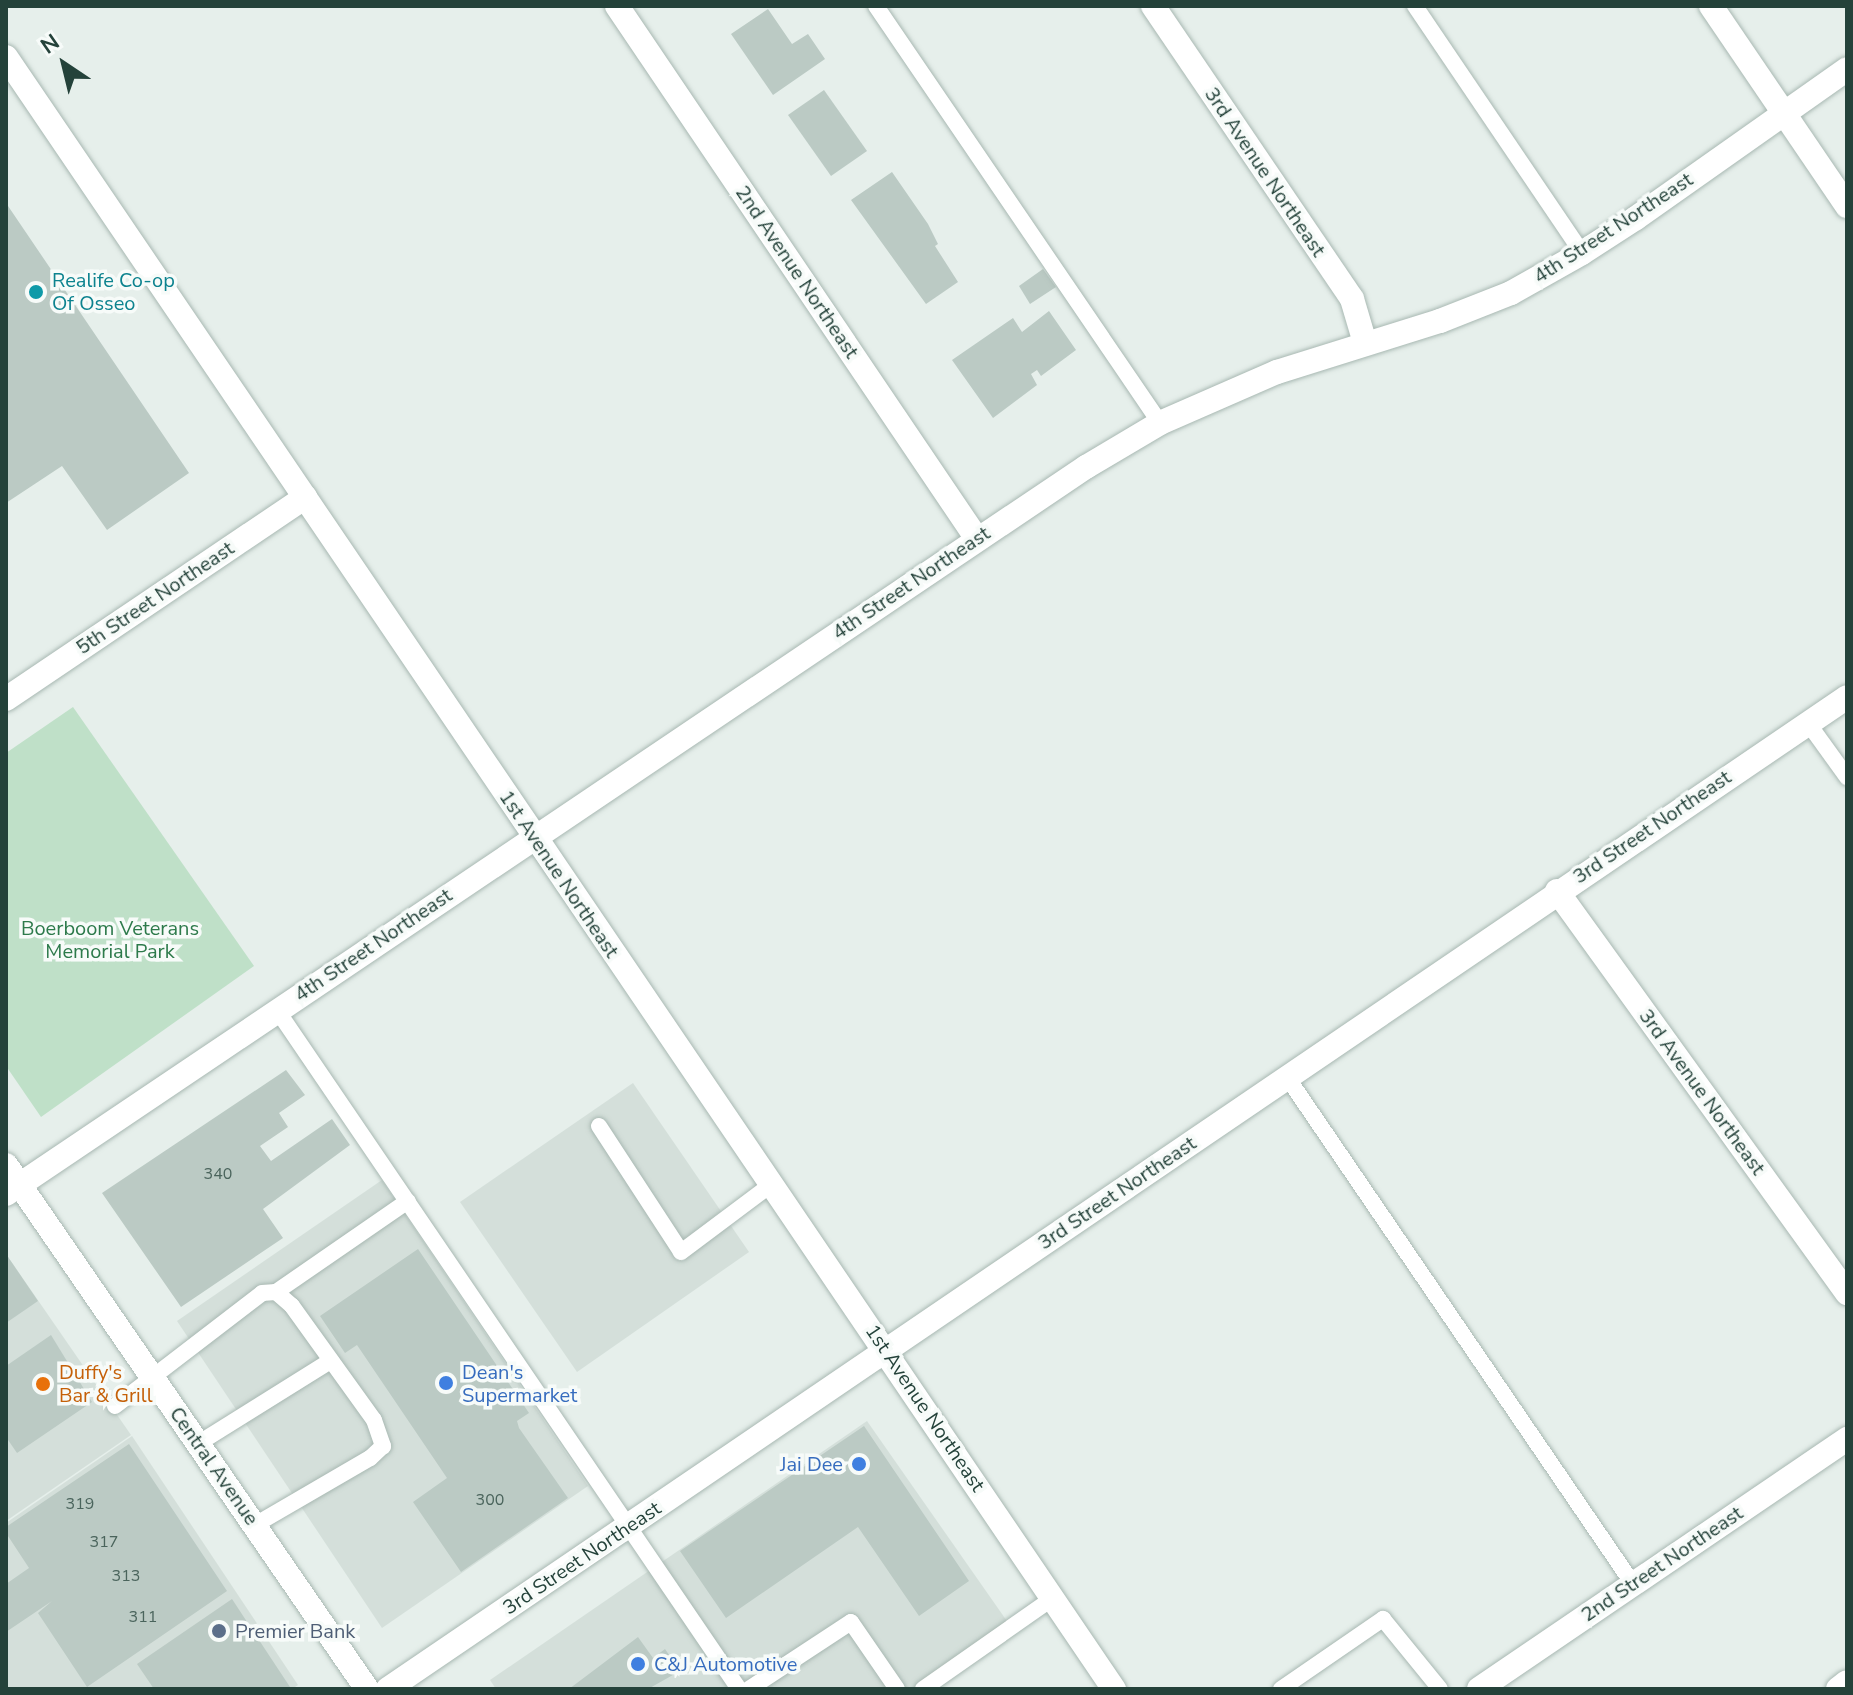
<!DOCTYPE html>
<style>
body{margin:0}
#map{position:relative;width:1853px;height:1695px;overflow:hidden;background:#e6efeb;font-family:"Nunito Sans",sans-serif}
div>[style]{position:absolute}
.built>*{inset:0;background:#d4dfda}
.green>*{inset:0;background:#bfe0c8}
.building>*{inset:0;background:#bbcac4}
.roads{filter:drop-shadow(0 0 2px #a8b8b2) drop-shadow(0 0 2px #a8b8b2)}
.lane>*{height:16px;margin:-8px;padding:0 8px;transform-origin:8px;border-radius:8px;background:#fff}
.street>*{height:24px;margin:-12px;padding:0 12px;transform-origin:12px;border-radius:12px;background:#fff}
.secondary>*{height:24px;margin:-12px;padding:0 12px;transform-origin:12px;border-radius:12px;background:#fff}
.dots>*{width:22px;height:22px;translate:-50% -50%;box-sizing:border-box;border:4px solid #f7fbf9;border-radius:50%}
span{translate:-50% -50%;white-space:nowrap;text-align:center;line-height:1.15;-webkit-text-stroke:7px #f7fbf9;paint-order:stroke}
.number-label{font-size:16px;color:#4a645c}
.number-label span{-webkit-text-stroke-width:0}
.street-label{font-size:20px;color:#24423a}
.culture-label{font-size:20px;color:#0d838f}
.left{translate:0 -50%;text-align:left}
.park-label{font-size:20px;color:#2d7a4b}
.food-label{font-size:20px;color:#c56008}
.shop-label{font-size:20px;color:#366cbe}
.right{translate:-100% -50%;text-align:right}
.service-label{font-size:20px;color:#4e5e75}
.frame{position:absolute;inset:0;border:8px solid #24423a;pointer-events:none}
.north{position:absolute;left:24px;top:24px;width:80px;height:80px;-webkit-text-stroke:6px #f7fbf9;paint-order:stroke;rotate:325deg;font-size:22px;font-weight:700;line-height:32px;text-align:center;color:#24423a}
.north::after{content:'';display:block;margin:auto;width:28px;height:36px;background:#24423a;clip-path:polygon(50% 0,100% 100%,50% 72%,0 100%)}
</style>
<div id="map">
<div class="built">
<i style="clip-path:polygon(633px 1083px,749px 1252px,577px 1372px,460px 1202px)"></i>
<i style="clip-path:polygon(382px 1180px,588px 1486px,382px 1628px,177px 1321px)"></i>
<i style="clip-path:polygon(6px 1254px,131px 1435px,6px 1521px)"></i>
<i style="clip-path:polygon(867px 1421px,1009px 1624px,915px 1689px,496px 1689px,490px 1680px)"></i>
<i style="clip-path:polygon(132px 1436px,298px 1685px,292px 1689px,6px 1689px,6px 1523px)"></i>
</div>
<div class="green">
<i style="clip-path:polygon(73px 707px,254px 966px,41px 1117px,6px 1066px,6px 753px)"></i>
</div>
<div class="building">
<i style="clip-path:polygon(768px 9px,792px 44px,808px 34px,825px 59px,773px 95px,731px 34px)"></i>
<i style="clip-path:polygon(824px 90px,867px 151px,831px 176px,788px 115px)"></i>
<i style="clip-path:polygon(892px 172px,928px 224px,938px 244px,935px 246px,958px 282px,926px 304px,851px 200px)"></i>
<i style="clip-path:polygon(6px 203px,189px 473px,107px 530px,62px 466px,6px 503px)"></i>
<i style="clip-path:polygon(1043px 269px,1056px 287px,1030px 304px,1019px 286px)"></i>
<i style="clip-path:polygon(1049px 311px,1076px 350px,1041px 376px,1037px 370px,1031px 374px,1037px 385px,993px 418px,952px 360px,1013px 318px,1022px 332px)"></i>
<i style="clip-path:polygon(286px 1070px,305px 1095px,279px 1113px,288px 1127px,260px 1146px,271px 1161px,332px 1119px,350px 1145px,263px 1209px,283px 1238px,181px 1307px,102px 1193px)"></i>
<i style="clip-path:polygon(418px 1249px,529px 1413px,517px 1421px,519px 1428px,568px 1498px,461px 1572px,413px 1502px,447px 1478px,357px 1345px,345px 1353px,320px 1316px)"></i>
<i style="clip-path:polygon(6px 1254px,38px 1301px,6px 1323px)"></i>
<i style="clip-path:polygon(51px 1335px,92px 1402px,17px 1453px,6px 1437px,6px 1366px)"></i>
<i style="clip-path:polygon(864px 1426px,969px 1581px,919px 1616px,858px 1527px,726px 1618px,680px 1551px)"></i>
<i style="clip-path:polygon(129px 1444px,227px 1591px,87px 1687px,38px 1613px,52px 1601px,6px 1632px,6px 1584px,29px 1568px,6px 1533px,6px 1527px)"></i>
<i style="clip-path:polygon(232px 1599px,290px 1687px,154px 1689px,137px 1664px)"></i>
<i style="clip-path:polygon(638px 1637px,653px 1658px,665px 1649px,680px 1671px,648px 1689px,569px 1689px)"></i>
</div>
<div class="roads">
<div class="lane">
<i style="left:876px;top:6px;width:505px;rotate:55.74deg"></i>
<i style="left:1415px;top:6px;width:298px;rotate:55.9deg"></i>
<i style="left:1808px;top:723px;width:67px;rotate:54.2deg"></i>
<i style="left:277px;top:1010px;width:821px;rotate:55.77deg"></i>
<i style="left:1287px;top:1077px;width:614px;rotate:55.69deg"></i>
<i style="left:599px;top:1126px;width:150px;rotate:56.9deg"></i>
<i style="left:681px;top:1252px;width:114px;rotate:-36.8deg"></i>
<i style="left:276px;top:1292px;width:160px;rotate:-34.6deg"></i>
<i style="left:115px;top:1406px;width:185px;rotate:-37.5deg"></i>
<i style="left:262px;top:1293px;width:14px;rotate:-4deg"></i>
<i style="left:276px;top:1292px;width:21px;rotate:41deg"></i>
<i style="left:292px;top:1306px;width:140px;rotate:54.3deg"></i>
<i style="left:374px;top:1420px;width:28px;rotate:71deg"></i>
<i style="left:383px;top:1446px;width:18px;rotate:137deg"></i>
<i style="left:370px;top:1458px;width:133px;rotate:149.8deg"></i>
<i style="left:199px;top:1443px;width:155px;rotate:-32deg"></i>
<i style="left:749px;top:1689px;width:122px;rotate:-33.3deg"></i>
<i style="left:851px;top:1622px;width:81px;rotate:55.5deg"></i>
<i style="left:923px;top:1689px;width:159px;rotate:-35deg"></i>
<i style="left:1281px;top:1689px;width:124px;rotate:-34.5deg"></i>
<i style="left:1383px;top:1619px;width:90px;rotate:50.8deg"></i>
</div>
<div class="street">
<i style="left:617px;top:6px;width:643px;rotate:55.96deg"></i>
<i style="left:1153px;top:6px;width:354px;rotate:55.8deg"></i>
<i style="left:1352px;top:299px;width:46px;rotate:73.5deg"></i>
<i style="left:1711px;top:6px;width:242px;rotate:55.8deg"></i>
<i style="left:6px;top:57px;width:1973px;rotate:55.83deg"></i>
<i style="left:6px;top:699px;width:361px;rotate:-34deg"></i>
<i style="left:1557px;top:891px;width:496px;rotate:54.2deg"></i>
<i style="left:6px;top:1194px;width:1302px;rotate:-33.95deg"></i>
<i style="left:1086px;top:467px;width:86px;rotate:-30.7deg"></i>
<i style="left:1160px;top:423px;width:128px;rotate:-23.6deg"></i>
<i style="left:1277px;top:372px;width:171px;rotate:-17.4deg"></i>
<i style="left:1440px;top:321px;width:76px;rotate:-21.5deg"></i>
<i style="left:1511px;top:293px;width:81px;rotate:-29.4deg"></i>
<i style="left:1582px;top:253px;width:64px;rotate:-32.9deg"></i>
<i style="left:1636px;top:218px;width:258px;rotate:-35.2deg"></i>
<i style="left:388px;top:1689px;width:1764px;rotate:-34.21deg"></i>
<i style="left:1479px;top:1689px;width:445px;rotate:-34.2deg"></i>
<i style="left:1838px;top:1689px;width:11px;rotate:-38deg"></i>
</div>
<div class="secondary">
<i style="left:6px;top:1165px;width:636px;rotate:55.44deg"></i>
</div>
</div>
<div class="dots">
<i style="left:36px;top:292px;background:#0f9aa8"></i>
<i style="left:446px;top:1383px;background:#3f7fe0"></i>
<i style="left:43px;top:1384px;background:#e8710a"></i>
<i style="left:859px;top:1464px;background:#3f7fe0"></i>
<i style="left:219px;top:1631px;background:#5c6f8a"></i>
<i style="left:638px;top:1664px;background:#3f7fe0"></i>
</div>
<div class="number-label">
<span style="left:218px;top:1174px">340</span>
<span style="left:490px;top:1500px">300</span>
<span style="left:80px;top:1504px">319</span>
<span style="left:104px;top:1542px">317</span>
<span style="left:126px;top:1576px">313</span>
<span style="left:143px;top:1617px">311</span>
</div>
<div class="street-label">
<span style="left:1265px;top:172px;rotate:56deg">3rd Avenue Northeast</span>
<span style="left:1613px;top:228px;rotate:-33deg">4th Street Northeast</span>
<span style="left:797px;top:272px;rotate:56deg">2nd Avenue Northeast</span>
<span style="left:911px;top:583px;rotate:-34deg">4th Street Northeast</span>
<span style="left:155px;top:598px;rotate:-34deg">5th Street Northeast</span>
<span style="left:1652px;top:827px;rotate:-34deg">3rd Street Northeast</span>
<span style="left:559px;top:874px;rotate:56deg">1st Avenue Northeast</span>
<span style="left:373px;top:945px;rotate:-34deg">4th Street Northeast</span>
<span style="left:1702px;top:1092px;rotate:54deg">3rd Avenue Northeast</span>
<span style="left:1117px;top:1193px;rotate:-34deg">3rd Street Northeast</span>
<span style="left:925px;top:1408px;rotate:56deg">1st Avenue Northeast</span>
<span style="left:214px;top:1466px;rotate:55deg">Central Avenue</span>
<span style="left:582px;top:1558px;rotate:-34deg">3rd Street Northeast</span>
<span style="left:1662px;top:1564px;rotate:-34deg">2nd Street Northeast</span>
</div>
<div class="culture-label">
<span class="left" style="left:52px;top:292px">Realife Co-op<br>Of Osseo</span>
</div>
<div class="park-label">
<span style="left:110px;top:940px">Boerboom Veterans<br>Memorial Park</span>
</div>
<div class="food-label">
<span class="left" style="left:59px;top:1384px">Duffy's<br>Bar &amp; Grill</span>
</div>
<div class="shop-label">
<span class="left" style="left:462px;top:1384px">Dean's<br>Supermarket</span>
<span class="right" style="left:843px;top:1464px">Jai Dee</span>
<span class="left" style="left:654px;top:1664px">C&amp;J Automotive</span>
</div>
<div class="service-label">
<span class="left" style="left:235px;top:1631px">Premier Bank</span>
</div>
<div class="frame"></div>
<div class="north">N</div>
</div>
